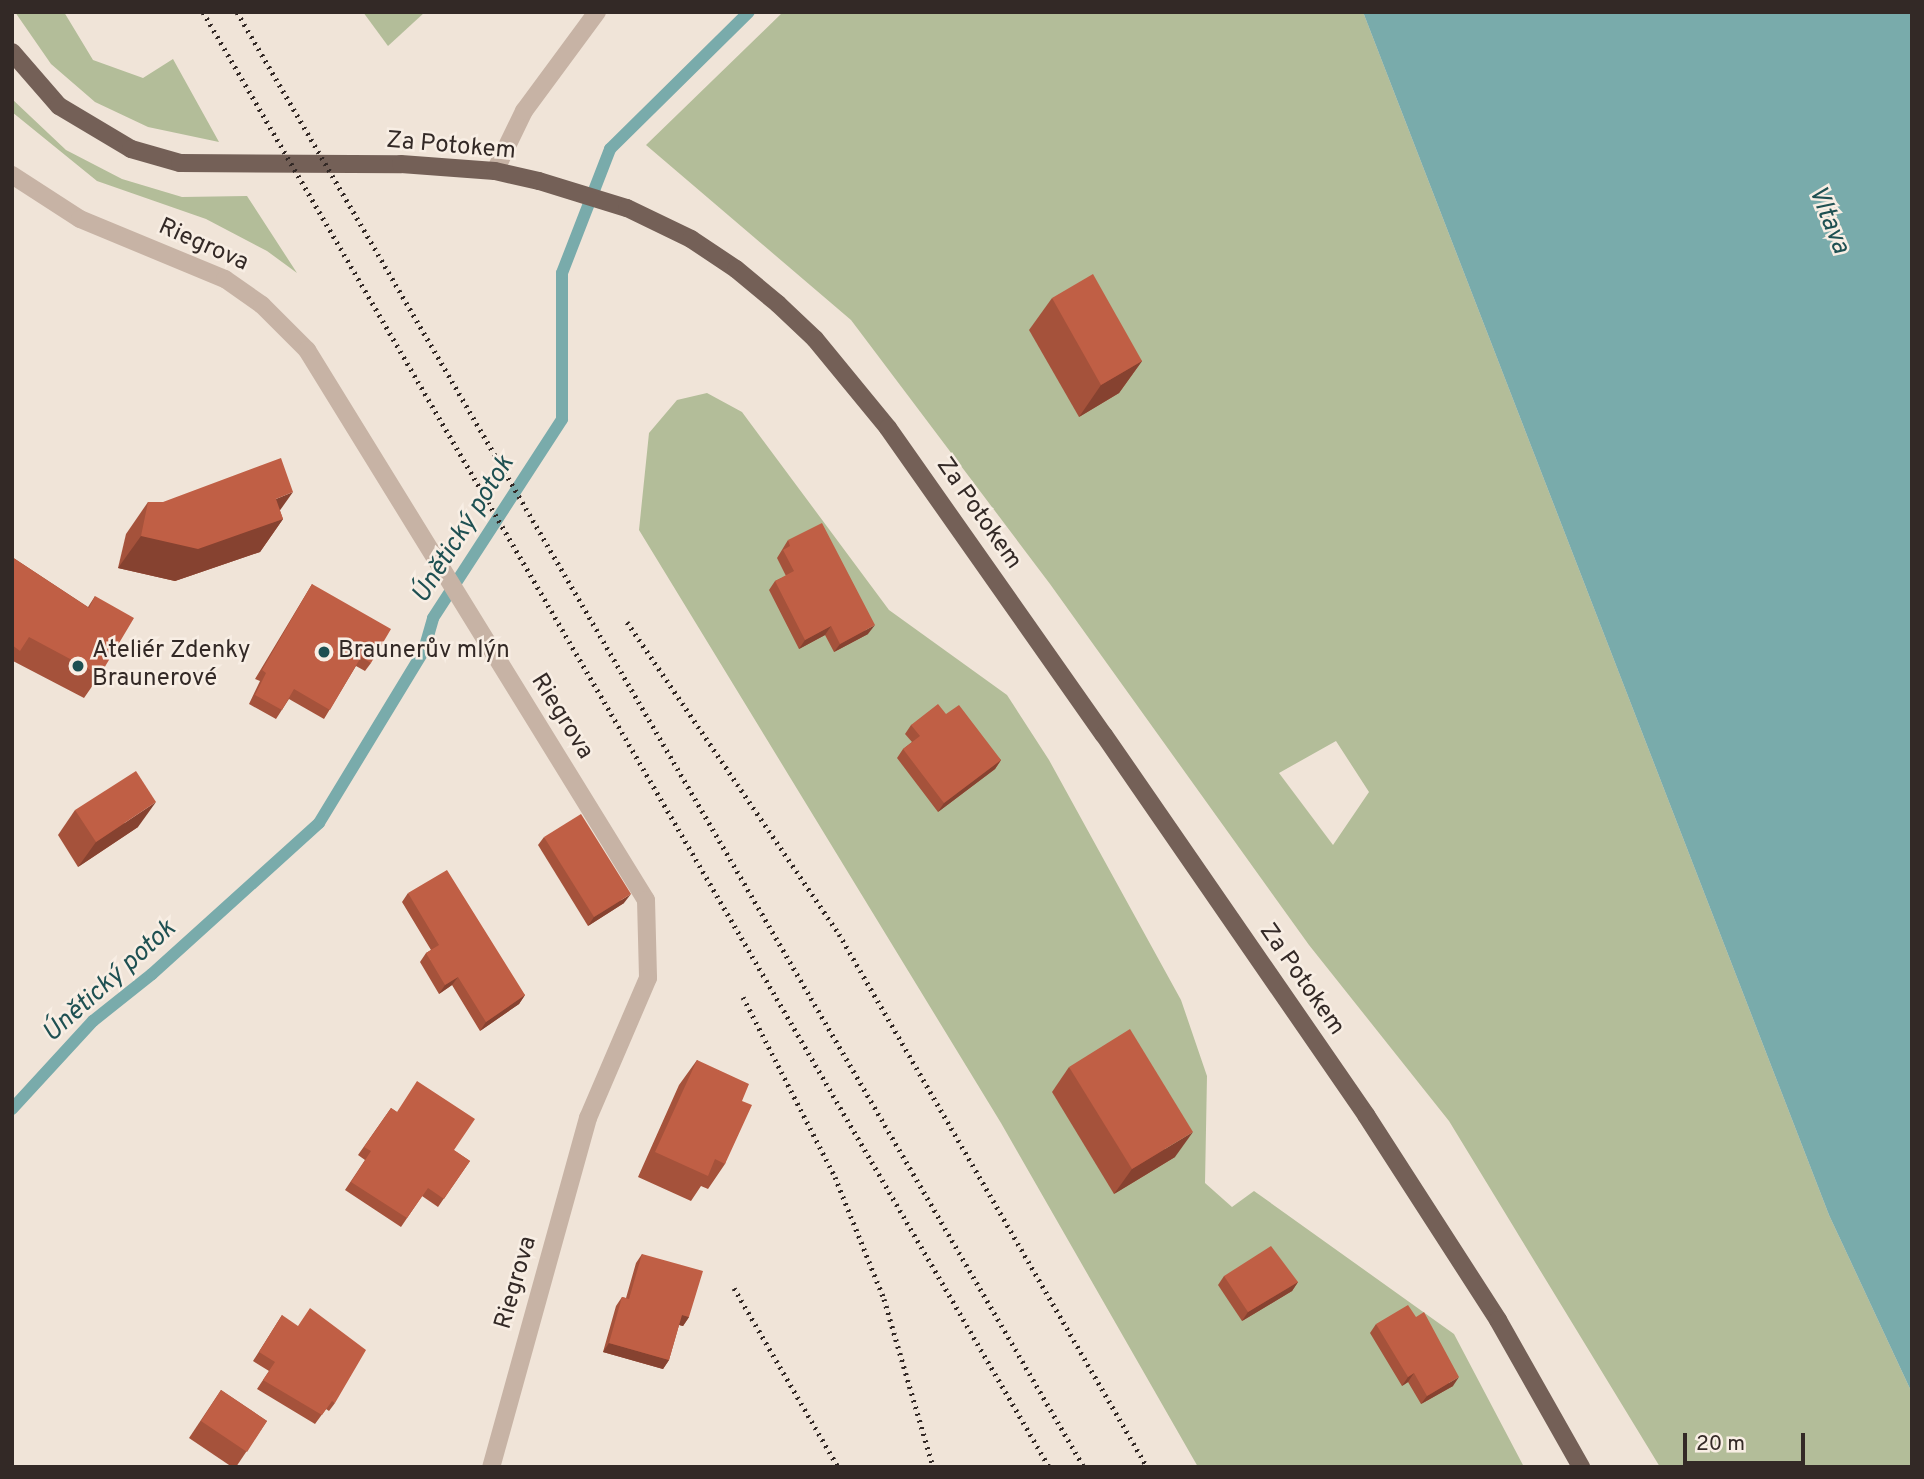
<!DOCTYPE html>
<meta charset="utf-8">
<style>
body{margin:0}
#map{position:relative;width:1924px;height:1479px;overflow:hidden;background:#f0e4d8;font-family:Overpass,sans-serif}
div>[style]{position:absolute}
.green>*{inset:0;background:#b3bd99}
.water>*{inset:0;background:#79abab}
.stream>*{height:12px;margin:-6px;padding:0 6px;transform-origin:6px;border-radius:6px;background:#79abab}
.minor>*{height:18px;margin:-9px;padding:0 9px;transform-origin:9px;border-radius:9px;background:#c7b3a5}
.major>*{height:18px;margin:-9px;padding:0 9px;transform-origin:9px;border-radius:9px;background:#746057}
.rail>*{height:5px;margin-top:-2.5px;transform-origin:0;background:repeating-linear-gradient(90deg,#332926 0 2px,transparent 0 7px)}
.wall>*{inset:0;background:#a5523b}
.shaded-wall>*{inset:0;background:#864230}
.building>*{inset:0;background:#c05f45}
.dots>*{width:19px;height:19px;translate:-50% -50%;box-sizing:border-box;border:4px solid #f8eee4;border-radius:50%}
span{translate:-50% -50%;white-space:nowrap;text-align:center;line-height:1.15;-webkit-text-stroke:5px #f8eee4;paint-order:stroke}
.street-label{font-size:24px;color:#332926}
.poi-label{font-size:24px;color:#332926}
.left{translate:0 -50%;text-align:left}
.water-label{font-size:26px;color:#1e5052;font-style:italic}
.frame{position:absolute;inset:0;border:14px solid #332926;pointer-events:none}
.scale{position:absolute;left:1683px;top:1433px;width:122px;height:32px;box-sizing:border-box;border:4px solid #332926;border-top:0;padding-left:9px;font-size:21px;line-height:24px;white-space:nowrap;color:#332926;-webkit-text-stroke:5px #f8eee4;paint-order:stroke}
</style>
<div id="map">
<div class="green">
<i style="clip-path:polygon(15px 12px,64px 12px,93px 60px,143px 78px,173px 59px,219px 142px,148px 127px,95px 102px,51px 64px)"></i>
<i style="clip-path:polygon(363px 12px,425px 12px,388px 46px)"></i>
<i style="clip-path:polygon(evenodd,783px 12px,1363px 12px,1829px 1215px,1912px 1393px,1912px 1467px,1660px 1467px,1449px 1121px,1309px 945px,1050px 584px,851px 320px,646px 145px,783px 12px,1336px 741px,1369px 792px,1333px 845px,1279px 773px,1336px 741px)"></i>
<i style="clip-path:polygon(12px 99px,66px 150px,122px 179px,182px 197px,247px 196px,297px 273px,267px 251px,206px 219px,97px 181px,12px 112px)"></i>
<i style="clip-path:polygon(707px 393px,742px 412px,889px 610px,1007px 695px,1049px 760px,1181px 1000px,1207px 1076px,1205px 1183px,1232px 1207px,1254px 1191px,1454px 1334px,1524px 1467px,1198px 1467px,1001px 1123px,639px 530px,649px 433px,677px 400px)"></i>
</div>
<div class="water">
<i style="clip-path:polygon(1363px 12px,1912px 12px,1912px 1393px,1829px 1215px)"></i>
</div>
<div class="stream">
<i style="left:12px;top:1109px;width:120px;rotate:-47.4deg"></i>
<i style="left:93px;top:1021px;width:75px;rotate:-38.5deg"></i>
<i style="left:152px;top:974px;width:225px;rotate:-42.1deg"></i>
<i style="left:319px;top:823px;width:202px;rotate:-58.7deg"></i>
<i style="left:424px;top:650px;width:33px;rotate:-74deg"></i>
<i style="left:433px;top:618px;width:237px;rotate:-57deg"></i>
<i style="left:562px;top:419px;width:146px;rotate:-90deg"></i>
<i style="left:562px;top:273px;width:133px;rotate:-68.8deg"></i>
<i style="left:610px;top:149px;width:195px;rotate:-44.6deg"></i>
</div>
<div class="minor">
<i style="left:495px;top:171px;width:67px;rotate:-64.2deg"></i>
<i style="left:524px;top:111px;width:123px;rotate:-53.6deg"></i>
<i style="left:12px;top:175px;width:81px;rotate:32.9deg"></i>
<i style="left:80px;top:219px;width:157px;rotate:22.5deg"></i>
<i style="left:225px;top:279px;width:45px;rotate:35.1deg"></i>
<i style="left:262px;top:305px;width:64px;rotate:45deg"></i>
<i style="left:307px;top:350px;width:646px;rotate:58.35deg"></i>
<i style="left:646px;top:900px;width:78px;rotate:88.5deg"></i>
<i style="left:648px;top:978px;width:152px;rotate:113.2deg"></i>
<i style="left:588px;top:1118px;width:362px;rotate:105.5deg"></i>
</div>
<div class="major">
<i style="left:12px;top:52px;width:72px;rotate:49deg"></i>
<i style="left:59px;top:106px;width:84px;rotate:30.8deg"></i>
<i style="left:131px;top:149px;width:51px;rotate:15.9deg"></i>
<i style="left:180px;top:163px;width:221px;rotate:0.3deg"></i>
<i style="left:401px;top:164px;width:94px;rotate:4.3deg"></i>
<i style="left:495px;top:171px;width:45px;rotate:12.8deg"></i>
<i style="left:539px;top:181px;width:92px;rotate:17.1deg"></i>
<i style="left:627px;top:208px;width:71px;rotate:25.8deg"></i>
<i style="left:691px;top:239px;width:54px;rotate:33.7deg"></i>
<i style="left:736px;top:269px;width:55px;rotate:39.8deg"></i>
<i style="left:778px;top:304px;width:51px;rotate:43.4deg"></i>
<i style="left:815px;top:339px;width:115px;rotate:50.6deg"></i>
<i style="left:888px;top:428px;width:375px;rotate:54.9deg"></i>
<i style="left:1104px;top:735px;width:462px;rotate:55.4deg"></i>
<i style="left:1366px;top:1115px;width:244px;rotate:57.2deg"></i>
<i style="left:1498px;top:1320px;width:169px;rotate:60.5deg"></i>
</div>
<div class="rail">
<i style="left:203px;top:12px;width:1683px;rotate:59.82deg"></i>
<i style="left:237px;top:12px;width:1684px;rotate:59.8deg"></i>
<i style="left:627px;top:622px;width:377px;rotate:55.8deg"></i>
<i style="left:839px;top:934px;width:616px;rotate:59.98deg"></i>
<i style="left:743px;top:997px;width:202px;rotate:62.9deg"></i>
<i style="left:835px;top:1177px;width:131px;rotate:68.1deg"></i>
<i style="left:884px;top:1299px;width:175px;rotate:73.7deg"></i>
<i style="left:734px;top:1288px;width:207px;rotate:59.8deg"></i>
</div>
<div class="wall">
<i style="clip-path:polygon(1052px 298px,1142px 361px,1119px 393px,1079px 417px,1029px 330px)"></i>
<i style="clip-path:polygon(148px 502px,280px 511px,283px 519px,260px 552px,175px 581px,118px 568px,126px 534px)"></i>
<i style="clip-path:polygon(788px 540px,868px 634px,834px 652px,825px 635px,799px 649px,769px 590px,775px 581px,786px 576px,777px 558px)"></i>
<i style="clip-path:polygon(12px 557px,88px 607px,95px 596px,100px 675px,84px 698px,13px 661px,12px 662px)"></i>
<i style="clip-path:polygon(312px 584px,371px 663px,365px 671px,356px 666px,324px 719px,289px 699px,276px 719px,249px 704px,260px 681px,255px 679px)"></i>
<i style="clip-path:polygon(946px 714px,1001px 760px,995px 769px,938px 812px,897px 758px,903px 749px,912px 742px,905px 734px,911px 725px)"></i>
<i style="clip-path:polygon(75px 810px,138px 827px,78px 867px,58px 835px)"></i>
<i style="clip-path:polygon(544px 837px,624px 903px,588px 926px,538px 845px)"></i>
<i style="clip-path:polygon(408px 893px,525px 995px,519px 1004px,480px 1031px,452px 985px,439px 994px,420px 962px,426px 953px,431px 950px,402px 902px)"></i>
<i style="clip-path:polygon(697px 1060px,742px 1101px,725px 1164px,708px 1189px,701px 1186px,691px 1201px,638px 1177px,679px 1085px)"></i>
<i style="clip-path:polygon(1069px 1067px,1175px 1157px,1114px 1194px,1052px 1092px)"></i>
<i style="clip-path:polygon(391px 1108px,470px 1161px,438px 1207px,422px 1196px,401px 1227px,345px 1190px,365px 1160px,358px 1155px)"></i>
<i style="clip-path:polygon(642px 1254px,689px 1317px,683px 1326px,679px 1325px,669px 1360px,663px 1369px,603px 1352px,616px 1306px,622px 1297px,626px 1298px,636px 1263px)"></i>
<i style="clip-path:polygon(1224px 1276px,1298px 1282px,1292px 1291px,1242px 1321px,1218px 1285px)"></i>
<i style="clip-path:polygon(282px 1315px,335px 1403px,329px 1411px,326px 1409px,315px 1424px,257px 1389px,269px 1371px,253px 1361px)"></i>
<i style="clip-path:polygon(1376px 1324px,1453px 1386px,1421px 1404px,1408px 1382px,1402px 1386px,1370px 1333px)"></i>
<i style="clip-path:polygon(221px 1390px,267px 1421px,236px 1467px,232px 1467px,189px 1438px)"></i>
</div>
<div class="shaded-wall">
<i style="clip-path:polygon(1142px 361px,1119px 393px,1079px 417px,1101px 385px)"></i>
<i style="clip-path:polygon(293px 492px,271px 523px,283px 519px,260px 552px,175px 581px,118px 568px,141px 536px,276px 499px)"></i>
<i style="clip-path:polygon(875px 625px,868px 634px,834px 652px,840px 644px)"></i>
<i style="clip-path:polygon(831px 626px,825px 635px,799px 649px,805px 640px)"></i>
<i style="clip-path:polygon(1001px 760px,995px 769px,938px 812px,944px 803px)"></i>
<i style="clip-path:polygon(156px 802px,138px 827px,78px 867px,96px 842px)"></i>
<i style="clip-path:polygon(631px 894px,624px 903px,588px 926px,594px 917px)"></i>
<i style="clip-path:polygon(458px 977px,452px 985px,439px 994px,445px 985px)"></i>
<i style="clip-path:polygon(525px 995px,519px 1004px,480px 1031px,486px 1022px)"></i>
<i style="clip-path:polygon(1193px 1132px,1175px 1157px,1114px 1194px,1132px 1169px)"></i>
<i style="clip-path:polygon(1298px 1282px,1292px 1291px,1242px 1321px,1248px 1312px)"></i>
<i style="clip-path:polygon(682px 1315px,689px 1317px,683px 1326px,676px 1324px)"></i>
<i style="clip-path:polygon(609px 1343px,669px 1360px,663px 1369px,603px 1352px)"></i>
<i style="clip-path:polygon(1414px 1373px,1408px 1382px,1402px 1386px,1408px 1377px)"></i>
<i style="clip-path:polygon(1459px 1377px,1453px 1386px,1421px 1404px,1427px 1396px)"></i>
</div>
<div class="building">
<i style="clip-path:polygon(1093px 274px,1142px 361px,1101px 385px,1052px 298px)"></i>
<i style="clip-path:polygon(281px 458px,293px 492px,276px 499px,283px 519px,198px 549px,141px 536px,148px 502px,163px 502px)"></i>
<i style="clip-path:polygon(822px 523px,875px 625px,840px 644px,831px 626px,805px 640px,775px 581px,794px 571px,783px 550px,790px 546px,788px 540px)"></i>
<i style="clip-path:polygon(12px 557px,89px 608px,95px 596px,134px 618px,100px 675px,29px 637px,20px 651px,12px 645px)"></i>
<i style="clip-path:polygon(312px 584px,391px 629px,371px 663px,361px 657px,330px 710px,294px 689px,282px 710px,255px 695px,266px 673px,262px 670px)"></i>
<i style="clip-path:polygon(938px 704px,946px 714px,959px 705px,1001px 760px,944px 803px,903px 749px,920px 736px,911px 725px)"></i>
<i style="clip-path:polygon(136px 771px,156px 802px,96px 842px,75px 810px)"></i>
<i style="clip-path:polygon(581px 814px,631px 894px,594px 917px,544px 837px)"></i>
<i style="clip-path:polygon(447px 870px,525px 995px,486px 1022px,458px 977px,445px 985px,426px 953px,439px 945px,408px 893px)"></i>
<i style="clip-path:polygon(1130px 1029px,1193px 1132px,1132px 1169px,1069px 1067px)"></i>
<i style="clip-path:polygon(697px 1060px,749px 1084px,742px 1101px,752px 1105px,725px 1164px,715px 1159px,708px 1176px,655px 1152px)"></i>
<i style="clip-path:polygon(417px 1081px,475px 1119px,454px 1150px,470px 1161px,444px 1199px,428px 1188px,407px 1218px,351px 1182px,371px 1151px,364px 1147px,391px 1108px,397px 1112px)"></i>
<i style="clip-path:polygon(1271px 1246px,1298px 1282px,1248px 1312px,1224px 1276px)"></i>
<i style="clip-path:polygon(642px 1254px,703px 1271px,689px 1317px,682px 1315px,669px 1360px,609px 1343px,622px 1297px,629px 1299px)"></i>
<i style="clip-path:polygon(1408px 1305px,1416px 1317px,1424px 1312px,1459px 1377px,1427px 1396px,1414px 1373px,1408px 1377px,1376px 1324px)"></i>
<i style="clip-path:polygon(310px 1308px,366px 1350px,335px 1403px,332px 1401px,322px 1415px,263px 1380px,275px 1362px,259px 1352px,282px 1315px,298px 1326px)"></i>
<i style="clip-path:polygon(221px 1390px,267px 1421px,247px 1452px,201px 1421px)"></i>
</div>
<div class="dots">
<i style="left:324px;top:652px;background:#1e5052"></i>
<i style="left:78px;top:666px;background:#1e5052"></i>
</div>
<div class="street-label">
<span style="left:451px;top:147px;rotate:5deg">Za Potokem</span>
<span style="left:203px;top:246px;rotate:24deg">Riegrova</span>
<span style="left:978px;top:514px;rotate:55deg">Za Potokem</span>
<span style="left:561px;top:717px;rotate:58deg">Riegrova</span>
<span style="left:1301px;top:980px;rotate:55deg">Za Potokem</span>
<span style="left:517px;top:1283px;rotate:-74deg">Riegrova</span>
</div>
<div class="poi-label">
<span class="left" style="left:92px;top:666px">Ateliér Zdenky<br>Braunerové</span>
<span class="left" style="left:338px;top:652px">Braunerův mlýn</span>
</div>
<div class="water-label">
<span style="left:1828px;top:220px;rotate:68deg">Vltava</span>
<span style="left:464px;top:530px;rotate:-58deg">Únětický potok</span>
<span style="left:110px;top:982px;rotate:-42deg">Únětický potok</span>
</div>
<div class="frame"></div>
<div class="scale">20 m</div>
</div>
